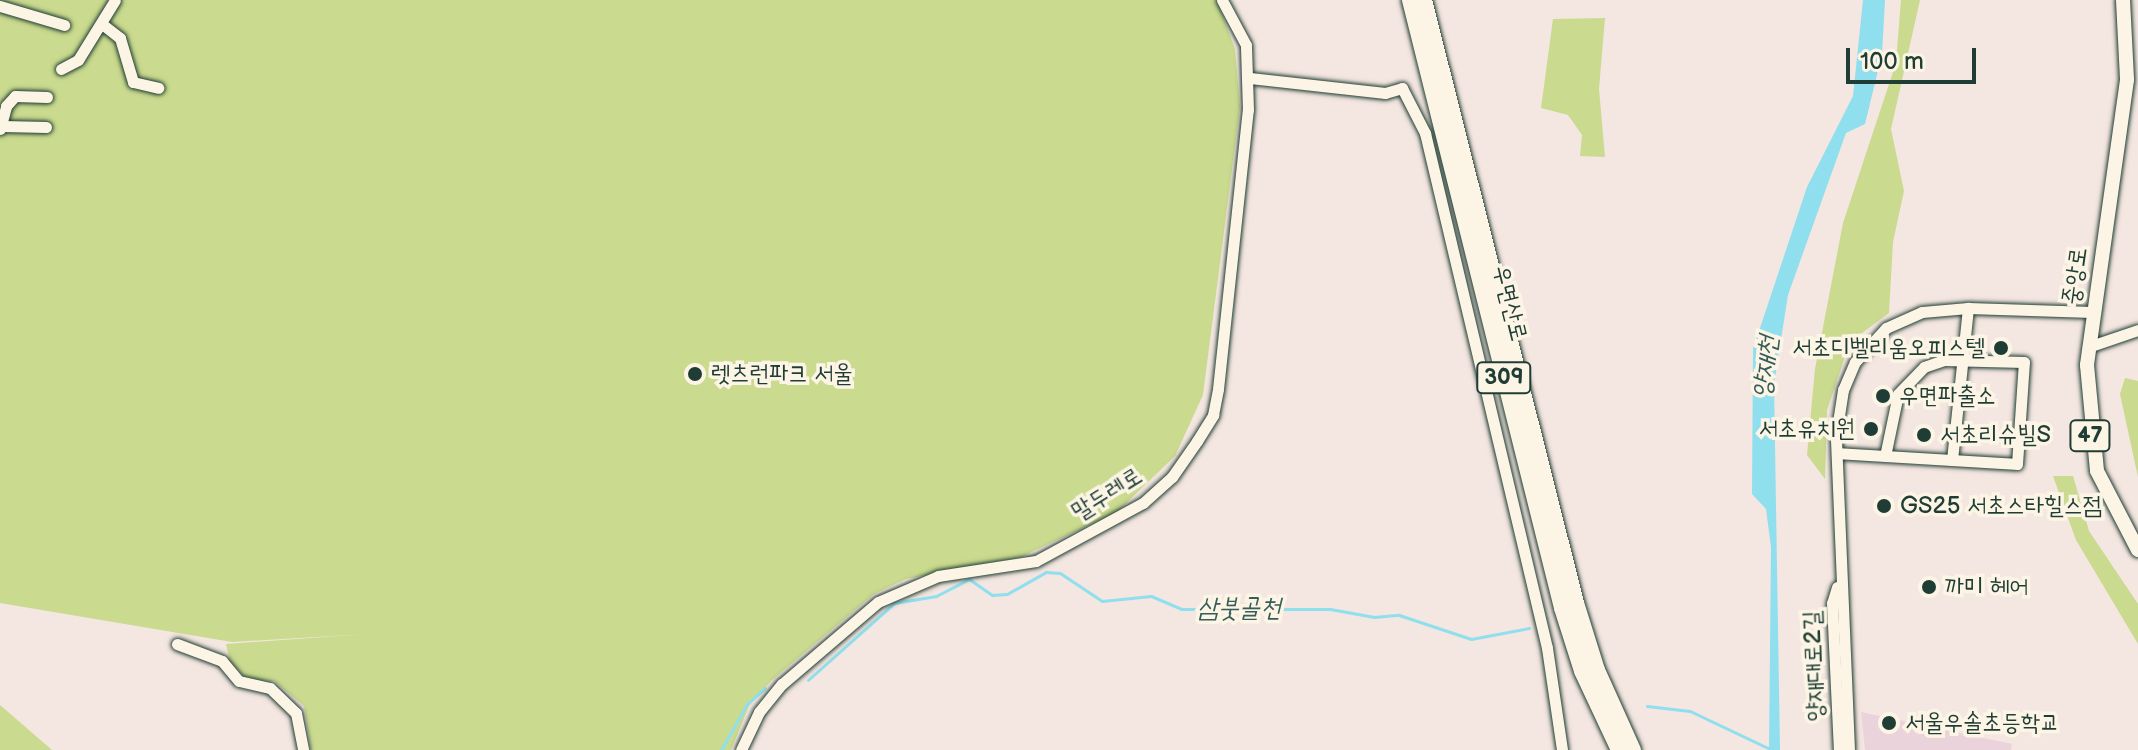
<!DOCTYPE html>
<meta charset="utf-8">
<style>
body{margin:0}
#map{position:relative;width:2138px;height:750px;overflow:hidden;background:#f4e6e0;font-family:"Balsamiq Sans","Poor Story",sans-serif}
div>[style]{position:absolute}
.built>*{inset:0;background:#ead3da}
.green>*{inset:0;background:#cada8e}
.water>*{inset:0;background:#90dfee}
.stream>*{height:3px;margin:-1.5px;padding:0 1.5px;transform-origin:1.5px;border-radius:1.5px;background:#90dfee}
.roads{filter:drop-shadow(0 0 2px #1f3d34) drop-shadow(0 0 2px #1f3d34)}
.minor>*{height:11px;margin:-5.5px;padding:0 5.5px;transform-origin:5.5px;border-radius:5.5px;background:#fcf5e5}
.major>*{height:14px;margin:-7px;padding:0 7px;transform-origin:7px;border-radius:7px;background:#fcf5e5}
.highway>*{height:16px;margin:-8px;padding:0 8px;transform-origin:8px;border-radius:8px;background:#fcf5e5}
.dots>*{width:22px;height:22px;translate:-50% -50%;box-sizing:border-box;border:4px solid #fcf5e5;border-radius:50%}
span{translate:-50% -50%;white-space:nowrap;text-align:center;line-height:1.15;-webkit-text-stroke:7px #fcf5e5;paint-order:stroke}
.shield-label span{padding:2px 6px;background:#fcf5e5;border:2px solid;border-radius:6px;-webkit-text-stroke-width:0}
.shield-label{font-size:22px;color:#1f3d34;font-weight:700}
.street-label{font-size:24px;color:#1f3d34}
.poi-label{font-size:24px;color:#1f3d34}
.right{translate:-100% -50%;text-align:right}
.left{translate:0 -50%;text-align:left}
.water-label{font-size:26px;color:#365d59;font-style:italic}
.scale{position:absolute;left:1846px;top:48px;width:130px;height:36px;box-sizing:border-box;border:4px solid #1f3d34;border-top:0;padding-left:10px;font-size:24px;line-height:28px;white-space:nowrap;color:#1f3d34;-webkit-text-stroke:6px #fcf5e5;paint-order:stroke}
</style>
<div id="map">
<div class="built">
<i style="clip-path:polygon(1861px 712px,2012px 744px,2011px 750px,1865px 750px)"></i>
</div>
<div class="green">
<i style="clip-path:polygon(0 0,1217px 0,1235px 49px,1240px 107px,1203px 395px,1175px 456px,1117px 512px,1021px 557px,906px 579px,874px 594px,771px 681px,749px 706px,731px 750px,311px 750px,304px 706px,274px 681px,248px 680px,230px 662px,226px 644px,366px 634px,232px 642px,0 603px)"></i>
<i style="clip-path:polygon(1901px 0,1920px 0,1891px 129px,1904px 191px,1893px 242px,1889px 313px,1850px 342px,1827px 410px,1825px 479px,1807px 455px,1815px 369px,1843px 223px,1896px 63px)"></i>
<i style="clip-path:polygon(1605px 18px,1599px 89px,1605px 157px,1580px 156px,1582px 135px,1568px 115px,1541px 108px,1553px 19px)"></i>
<i style="clip-path:polygon(2125px 378px,2138px 381px,2138px 477px,2120px 394px)"></i>
<i style="clip-path:polygon(2053px 476px,2073px 476px,2089px 531px,2138px 604px,2138px 644px,2076px 540px)"></i>
<i style="clip-path:polygon(0 705px,52px 750px,0 750px)"></i>
</div>
<div class="water">
<i style="clip-path:polygon(1863px 0,1885px 0,1882px 54px,1865px 124px,1846px 133px,1788px 295px,1774px 384px,1780px 750px,1769px 750px,1771px 547px,1766px 509px,1752px 494px,1753px 349px,1807px 187px,1853px 96px)"></i>
</div>
<div class="stream">
<i style="left:808px;top:680px;width:115px;rotate:-41.8deg"></i>
<i style="left:894px;top:603px;width:43px;rotate:-9.5deg"></i>
<i style="left:936px;top:596px;width:37px;rotate:-27deg"></i>
<i style="left:969px;top:579px;width:28px;rotate:35deg"></i>
<i style="left:992px;top:595px;width:15px;rotate:-4deg"></i>
<i style="left:1007px;top:594px;width:45px;rotate:-29.4deg"></i>
<i style="left:1046px;top:572px;width:14px;rotate:4deg"></i>
<i style="left:1060px;top:573px;width:50px;rotate:33.7deg"></i>
<i style="left:1102px;top:601px;width:49px;rotate:-5.8deg"></i>
<i style="left:1151px;top:596px;width:33px;rotate:23deg"></i>
<i style="left:1181px;top:609px;width:149px"></i>
<i style="left:1330px;top:609px;width:45px;rotate:10.3deg"></i>
<i style="left:1374px;top:617px;width:25px;rotate:-5deg"></i>
<i style="left:1399px;top:615px;width:76px;rotate:18.4deg"></i>
<i style="left:1471px;top:639px;width:59px;rotate:-10.7deg"></i>
<i style="left:1647px;top:706px;width:43px;rotate:6.6deg"></i>
<i style="left:1690px;top:711px;width:91px;rotate:25.4deg"></i>
<i style="left:721px;top:750px;width:53px;rotate:-60.5deg"></i>
<i style="left:747px;top:704px;width:24px;rotate:-42deg"></i>
</div>
<div class="roads">
<div class="minor">
<i style="left:0;top:6px;width:67px;rotate:16.5deg"></i>
<i style="left:102px;top:24px;width:23px;rotate:38deg"></i>
<i style="left:120px;top:38px;width:46px;rotate:73.5deg"></i>
<i style="left:133px;top:82px;width:26px;rotate:13deg"></i>
<i style="left:61px;top:69px;width:19px;rotate:-28deg"></i>
<i style="left:78px;top:60px;width:70px;rotate:-58.3deg"></i>
<i style="left:1250px;top:78px;width:136px;rotate:6.3deg"></i>
<i style="left:1385px;top:93px;width:18px;rotate:-16deg"></i>
<i style="left:1402px;top:88px;width:51px;rotate:62.9deg"></i>
<i style="left:1425px;top:133px;width:529px;rotate:76.67deg"></i>
<i style="left:1547px;top:648px;width:103px;rotate:81.6deg"></i>
<i style="left:3px;top:126px;width:43px;rotate:1.3deg"></i>
<i style="left:0;top:129px;width:24px;rotate:-75deg"></i>
<i style="left:6px;top:106px;width:13px;rotate:-48deg"></i>
<i style="left:15px;top:96px;width:32px;rotate:2deg"></i>
<i style="left:2088px;top:347px;width:53px;rotate:-18.8deg"></i>
<i style="left:1837px;top:453px;width:180px;rotate:3.5deg"></i>
<i style="left:2017px;top:464px;width:102px;rotate:-86.1deg"></i>
<i style="left:2024px;top:362px;width:80px;rotate:-178.6deg"></i>
<i style="left:1944px;top:360px;width:21px;rotate:161deg"></i>
<i style="left:1924px;top:367px;width:37px;rotate:134deg"></i>
<i style="left:1898px;top:394px;width:63px;rotate:101.8deg"></i>
<i style="left:1952px;top:460px;width:153px;rotate:-84deg"></i>
<i style="left:1837px;top:587px;width:17px;rotate:107deg"></i>
<i style="left:1832px;top:603px;width:147px;rotate:87.3deg"></i>
<i style="left:177px;top:644px;width:48px;rotate:20.7deg"></i>
<i style="left:222px;top:661px;width:26px;rotate:50deg"></i>
<i style="left:239px;top:681px;width:32px;rotate:13deg"></i>
<i style="left:270px;top:688px;width:36px;rotate:44deg"></i>
<i style="left:296px;top:713px;width:38px;rotate:79deg"></i>
<i style="left:741px;top:750px;width:42px;rotate:-64.7deg"></i>
<i style="left:759px;top:712px;width:36px;rotate:-51deg"></i>
<i style="left:782px;top:684px;width:126px;rotate:-40.5deg"></i>
<i style="left:878px;top:602px;width:65px;rotate:-23.4deg"></i>
<i style="left:938px;top:576px;width:99px;rotate:-8.7deg"></i>
<i style="left:1036px;top:561px;width:122px;rotate:-28.5deg"></i>
<i style="left:1143px;top:503px;width:39px;rotate:-42deg"></i>
<i style="left:1172px;top:477px;width:44px;rotate:-55.2deg"></i>
<i style="left:1197px;top:441px;width:31px;rotate:-58deg"></i>
<i style="left:1213px;top:415px;width:26px;rotate:-79deg"></i>
<i style="left:1218px;top:389px;width:281px;rotate:-83.9deg"></i>
<i style="left:1248px;top:110px;width:65px;rotate:-91.8deg"></i>
<i style="left:1246px;top:45px;width:51px;rotate:-118.1deg"></i>
<i style="left:1849px;top:750px;width:315px;rotate:-92.4deg"></i>
<i style="left:1836px;top:435px;width:46px;rotate:-81.2deg"></i>
<i style="left:1843px;top:390px;width:30px;rotate:-67deg"></i>
<i style="left:1855px;top:362px;width:46px;rotate:-47.6deg"></i>
<i style="left:1886px;top:328px;width:39px;rotate:-24deg"></i>
<i style="left:1922px;top:312px;width:46px;rotate:-5deg"></i>
<i style="left:1968px;top:308px;width:124px;rotate:1.8deg"></i>
</div>
<div class="major">
<i style="left:2123px;top:0;width:80px;rotate:87.1deg"></i>
<i style="left:2127px;top:80px;width:288px;rotate:98deg"></i>
<i style="left:2087px;top:365px;width:106px;rotate:84.6deg"></i>
<i style="left:2097px;top:471px;width:89px;rotate:62.6deg"></i>
</div>
<div class="highway">
<i style="left:1410px;top:0;width:627px;rotate:75.96deg"></i>
<i style="left:1562px;top:608px;width:66px;rotate:72.4deg"></i>
<i style="left:1582px;top:671px;width:87px;rotate:64.9deg"></i>
<i style="left:1424px;top:0;width:622px;rotate:75.85deg"></i>
<i style="left:1576px;top:603px;width:70px;rotate:72.6deg"></i>
<i style="left:1597px;top:670px;width:88px;rotate:65.8deg"></i>
</div>
</div>
<div class="dots">
<i style="left:2001px;top:348px;background:#1f3d34"></i>
<i style="left:695px;top:374px;background:#1f3d34"></i>
<i style="left:1883px;top:396px;background:#1f3d34"></i>
<i style="left:1871px;top:429px;background:#1f3d34"></i>
<i style="left:1924px;top:435px;background:#1f3d34"></i>
<i style="left:1884px;top:506px;background:#1f3d34"></i>
<i style="left:1929px;top:587px;background:#1f3d34"></i>
<i style="left:1889px;top:723px;background:#1f3d34"></i>
</div>
<div class="shield-label">
<span style="left:1504px;top:378px">309</span>
<span style="left:2090px;top:436px">47</span>
</div>
<div class="street-label">
<span style="left:2075px;top:276px;rotate:-82deg">중앙로</span>
<span style="left:1510px;top:303px;rotate:76deg">우면산로</span>
<span style="left:1107px;top:494px;rotate:-32deg">말두레로</span>
<span style="left:1814px;top:666px;rotate:-92deg">양재대로2길</span>
</div>
<div class="poi-label">
<span class="right" style="left:1985px;top:348px">서초디벨리움오피스텔</span>
<span class="left" style="left:711px;top:374px">렛츠런파크 서울</span>
<span class="left" style="left:1899px;top:396px">우면파출소</span>
<span class="right" style="left:1855px;top:429px">서초유치원</span>
<span class="left" style="left:1940px;top:435px">서초리슈빌S</span>
<span class="left" style="left:1900px;top:506px">GS25 서초스타힐스점</span>
<span class="left" style="left:1945px;top:587px">까미 헤어</span>
<span class="left" style="left:1905px;top:723px">서울우솔초등학교</span>
</div>
<div class="water-label">
<span style="left:1766px;top:367px;rotate:-83deg">양재천</span>
<span style="left:1239px;top:609px">삼붓골천</span>
</div>
<div class="scale">100 m</div>
</div>
